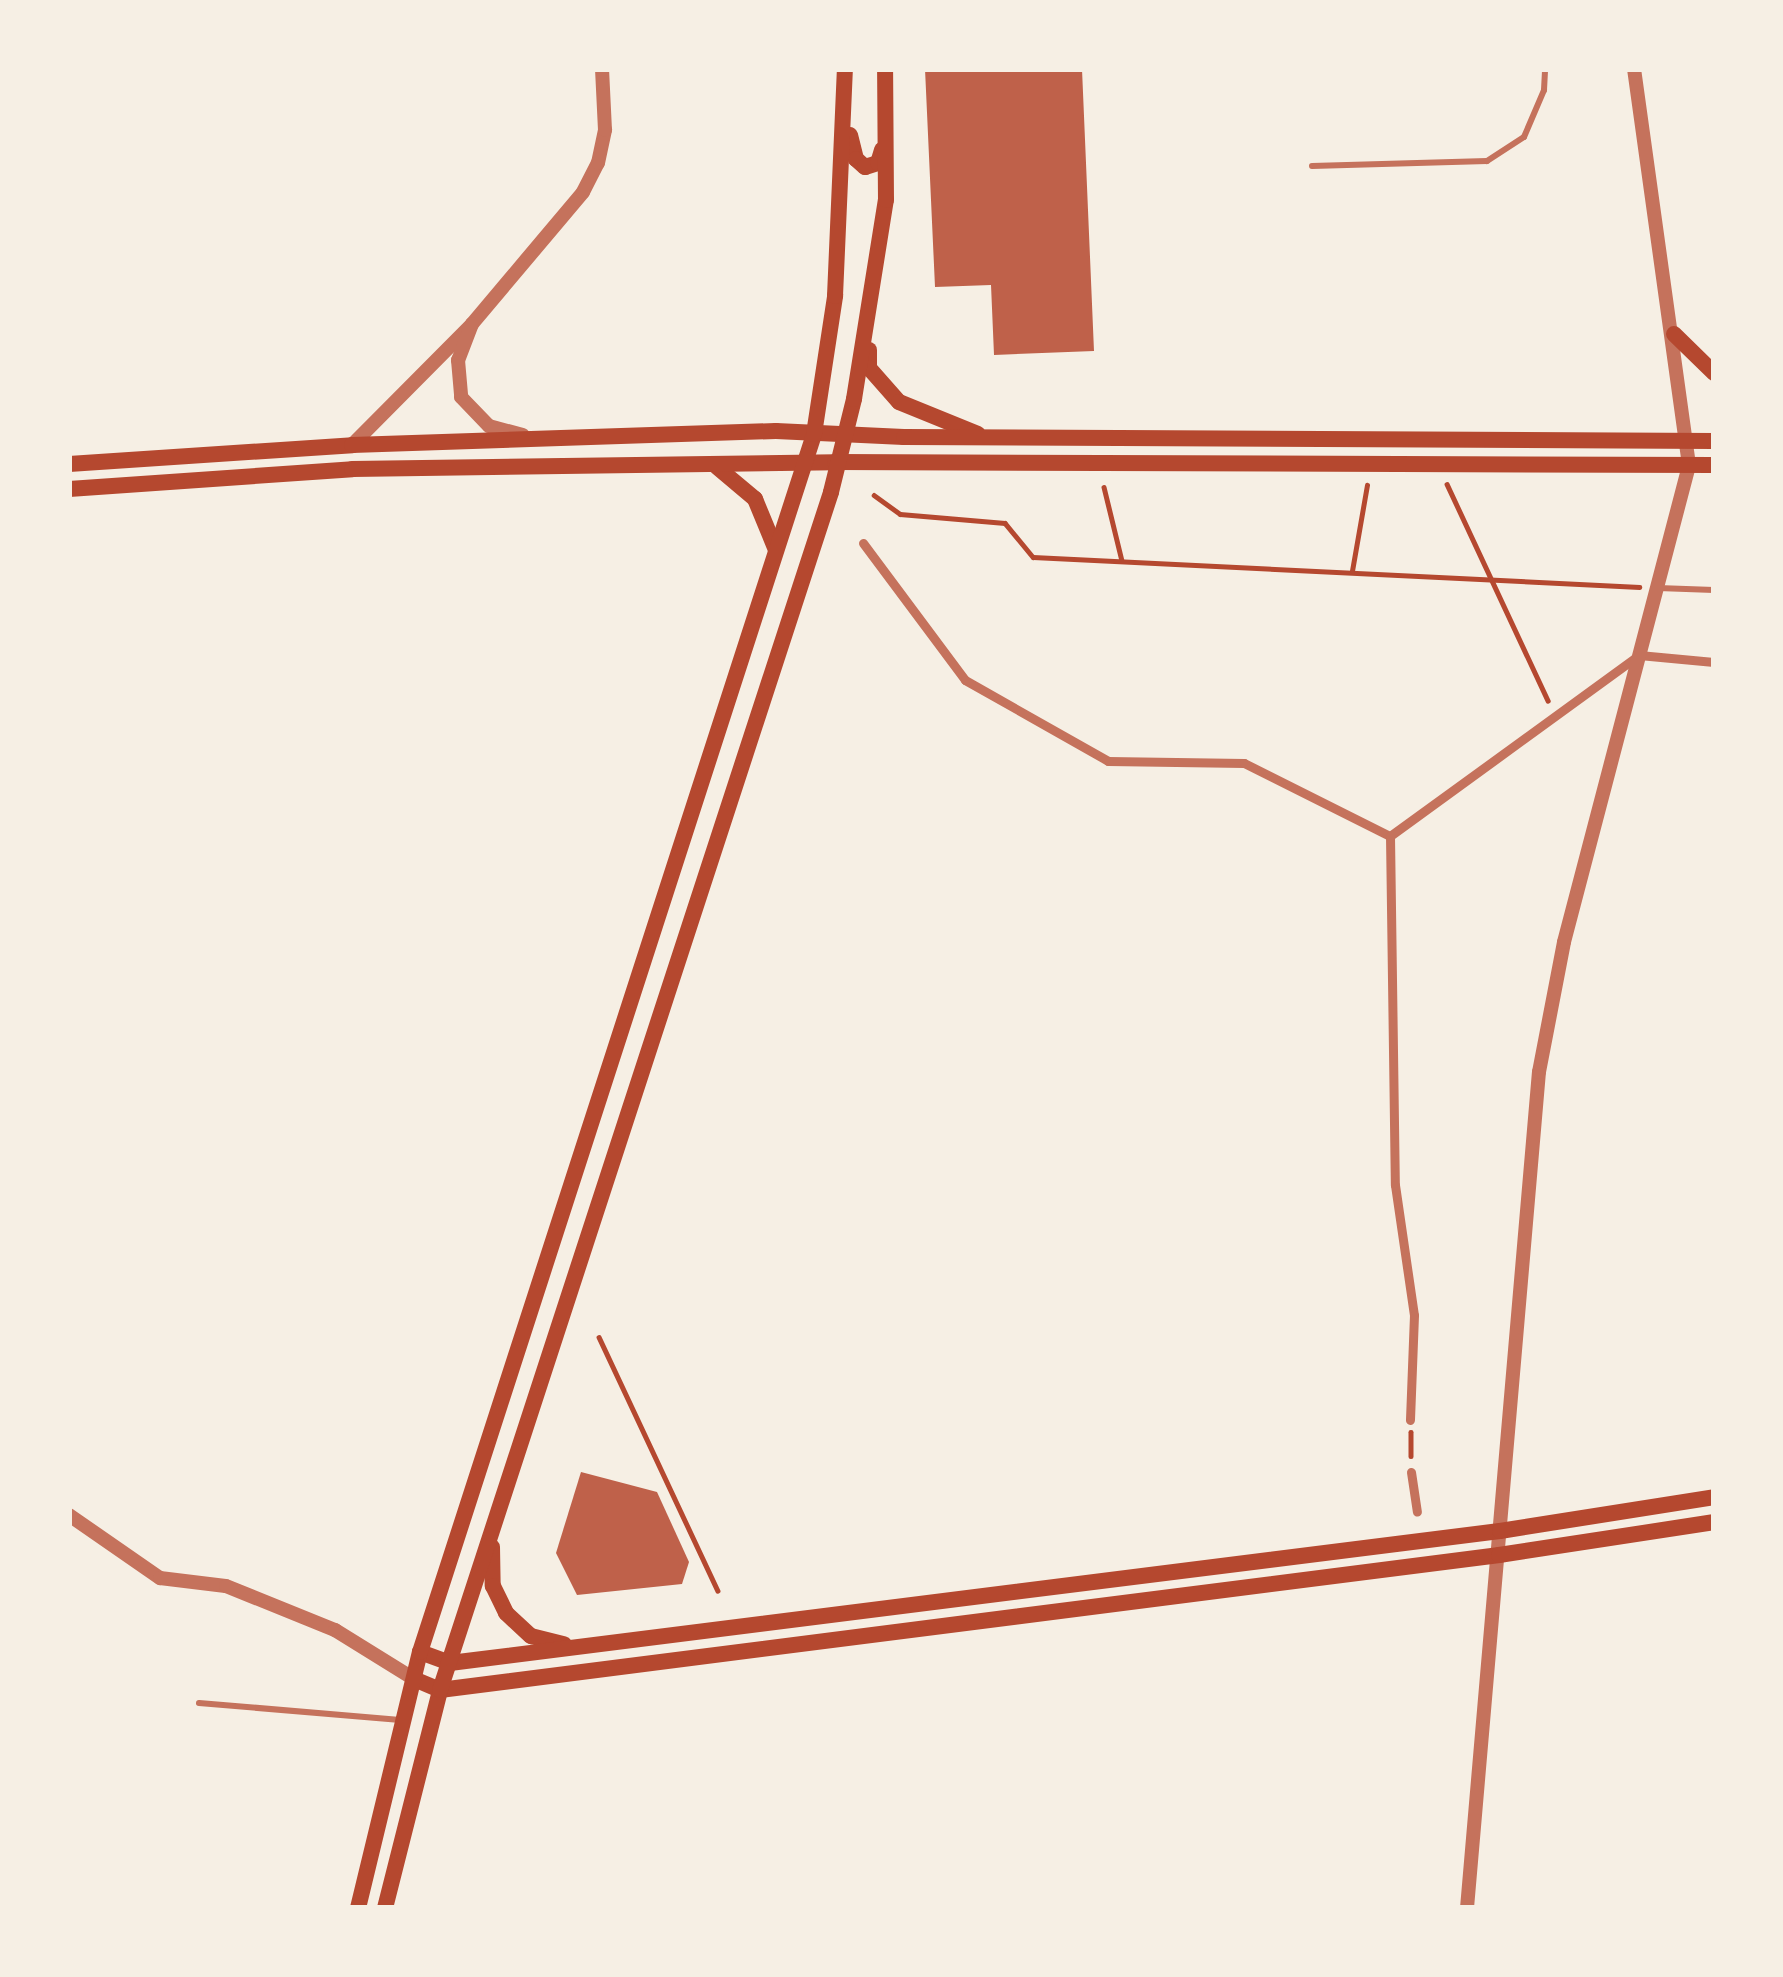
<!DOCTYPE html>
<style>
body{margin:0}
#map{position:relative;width:1783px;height:1977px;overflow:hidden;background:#f6efe4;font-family:"PT Serif",serif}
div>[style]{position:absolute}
.building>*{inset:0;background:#bf614a}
.path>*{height:4.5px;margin:-2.25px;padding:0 2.25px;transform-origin:2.25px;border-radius:2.25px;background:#b5482f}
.service>*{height:6px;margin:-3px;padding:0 3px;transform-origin:3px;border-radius:3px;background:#c5725c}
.pedestrian>*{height:9px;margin:-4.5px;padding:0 4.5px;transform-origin:4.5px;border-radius:4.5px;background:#c5725c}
.tertiary>*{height:14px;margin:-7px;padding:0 7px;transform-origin:7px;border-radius:7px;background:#c5725c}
.secondary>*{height:16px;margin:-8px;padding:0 8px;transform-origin:8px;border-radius:8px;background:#b5482f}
span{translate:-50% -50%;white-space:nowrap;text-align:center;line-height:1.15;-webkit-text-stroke:9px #f6efe4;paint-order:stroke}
.frame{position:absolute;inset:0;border:72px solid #f6efe4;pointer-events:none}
</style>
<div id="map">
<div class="building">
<i style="clip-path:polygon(925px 69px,1082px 69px,1094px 351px,994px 355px,991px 285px,935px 287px)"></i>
<i style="clip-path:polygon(581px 1472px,657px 1492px,689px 1562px,682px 1584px,577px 1595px,556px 1553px)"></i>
</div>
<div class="path">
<i style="left:1447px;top:484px;width:239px;rotate:65deg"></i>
<i style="left:1104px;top:487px;width:76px;rotate:76.3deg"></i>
<i style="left:874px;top:495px;width:32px;rotate:36deg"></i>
<i style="left:900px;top:514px;width:105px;rotate:4.9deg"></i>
<i style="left:1005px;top:523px;width:44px;rotate:50.5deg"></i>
<i style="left:1033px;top:557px;width:607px;rotate:2.83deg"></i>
<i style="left:1352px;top:571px;width:87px;rotate:-80.1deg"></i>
<i style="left:599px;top:1337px;width:280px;rotate:64.9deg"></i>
<i style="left:1411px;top:1432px;width:24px;rotate:90deg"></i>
</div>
<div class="service">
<i style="left:1312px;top:166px;width:175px;rotate:-1.6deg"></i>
<i style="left:1487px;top:161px;width:44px;rotate:-33deg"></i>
<i style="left:1524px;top:137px;width:51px;rotate:-66.9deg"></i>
<i style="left:1544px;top:90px;width:21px;rotate:-87deg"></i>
<i style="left:1658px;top:588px;width:56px;rotate:2deg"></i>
<i style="left:199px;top:1703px;width:202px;rotate:4.8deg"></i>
</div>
<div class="pedestrian">
<i style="left:863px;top:543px;width:171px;rotate:53.3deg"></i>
<i style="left:965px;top:680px;width:164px;rotate:29.5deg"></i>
<i style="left:1108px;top:761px;width:136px;rotate:0.8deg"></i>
<i style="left:1244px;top:763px;width:163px;rotate:26.6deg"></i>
<i style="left:1390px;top:836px;width:349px;rotate:89.2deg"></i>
<i style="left:1395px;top:1185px;width:131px;rotate:81.7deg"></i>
<i style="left:1414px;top:1315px;width:105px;rotate:92.2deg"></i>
<i style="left:1390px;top:836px;width:308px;rotate:-36deg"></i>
<i style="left:1639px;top:655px;width:75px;rotate:5.3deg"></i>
<i style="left:1411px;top:1472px;width:40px;rotate:81.5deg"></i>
</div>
<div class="tertiary">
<i style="left:472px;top:324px;width:172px;rotate:-49.9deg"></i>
<i style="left:583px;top:192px;width:33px;rotate:-63deg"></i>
<i style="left:598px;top:163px;width:34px;rotate:-78deg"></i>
<i style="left:605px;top:130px;width:61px;rotate:-92.8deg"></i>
<i style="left:352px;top:445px;width:170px;rotate:-45.2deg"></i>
<i style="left:472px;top:324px;width:39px;rotate:111deg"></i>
<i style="left:458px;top:360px;width:37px;rotate:85deg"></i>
<i style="left:461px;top:397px;width:40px;rotate:46deg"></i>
<i style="left:489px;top:426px;width:35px;rotate:15deg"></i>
<i style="left:69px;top:1515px;width:111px;rotate:34.7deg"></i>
<i style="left:160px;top:1578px;width:66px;rotate:6.9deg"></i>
<i style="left:226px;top:1586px;width:118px;rotate:22deg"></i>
<i style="left:335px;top:1630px;width:93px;rotate:31.8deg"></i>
<i style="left:1467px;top:1908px;width:839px;rotate:-85.08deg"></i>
<i style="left:1539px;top:1072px;width:132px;rotate:-79.1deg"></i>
<i style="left:1564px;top:942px;width:493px;rotate:-75.3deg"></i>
<i style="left:1689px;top:465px;width:400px;rotate:-97.9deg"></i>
</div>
<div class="secondary">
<i style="left:850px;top:135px;width:25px;rotate:76deg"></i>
<i style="left:856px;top:159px;width:12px;rotate:42deg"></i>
<i style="left:865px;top:167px;width:14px;rotate:-17deg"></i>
<i style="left:878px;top:163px;width:14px;rotate:-73deg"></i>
<i style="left:1674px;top:334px;width:56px;rotate:44.3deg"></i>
<i style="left:869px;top:350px;width:18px;rotate:90deg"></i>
<i style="left:869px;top:368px;width:45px;rotate:48.6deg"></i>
<i style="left:899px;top:402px;width:85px;rotate:22.1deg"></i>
<i style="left:69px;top:464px;width:284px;rotate:-3.8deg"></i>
<i style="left:352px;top:445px;width:424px;rotate:-1.9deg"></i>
<i style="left:776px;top:431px;width:128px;rotate:2.7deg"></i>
<i style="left:904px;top:437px;width:810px;rotate:0.28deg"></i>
<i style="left:717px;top:467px;width:50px;rotate:40.1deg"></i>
<i style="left:755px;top:499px;width:55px;rotate:67.6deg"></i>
<i style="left:69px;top:489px;width:284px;rotate:-4deg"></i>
<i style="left:352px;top:469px;width:483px;rotate:-0.8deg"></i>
<i style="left:835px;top:462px;width:879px;rotate:0.2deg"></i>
<i style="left:492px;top:1547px;width:39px;rotate:89deg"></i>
<i style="left:493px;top:1586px;width:30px;rotate:64deg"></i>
<i style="left:506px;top:1613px;width:34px;rotate:43deg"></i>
<i style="left:531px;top:1636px;width:34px;rotate:14deg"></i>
<i style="left:420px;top:1652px;width:32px;rotate:20deg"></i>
<i style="left:450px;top:1663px;width:1058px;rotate:-7.17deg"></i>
<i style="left:1500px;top:1531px;width:217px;rotate:-9deg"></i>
<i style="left:414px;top:1679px;width:28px;rotate:23deg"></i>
<i style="left:440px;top:1690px;width:1068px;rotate:-7.26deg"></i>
<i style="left:1499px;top:1555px;width:218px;rotate:-8.7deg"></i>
<i style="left:358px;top:1908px;width:263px;rotate:-76.4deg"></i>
<i style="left:420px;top:1652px;width:1280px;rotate:-72.07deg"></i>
<i style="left:814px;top:434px;width:140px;rotate:-81.3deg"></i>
<i style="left:835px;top:296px;width:227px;rotate:-87.5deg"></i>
<i style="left:385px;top:1908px;width:225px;rotate:-75.8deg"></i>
<i style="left:440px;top:1690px;width:1260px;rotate:-71.92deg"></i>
<i style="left:831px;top:492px;width:96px;rotate:-76.1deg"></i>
<i style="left:854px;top:399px;width:202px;rotate:-80.9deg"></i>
<i style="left:886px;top:200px;width:131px;rotate:-90.4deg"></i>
</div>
<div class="frame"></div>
</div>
